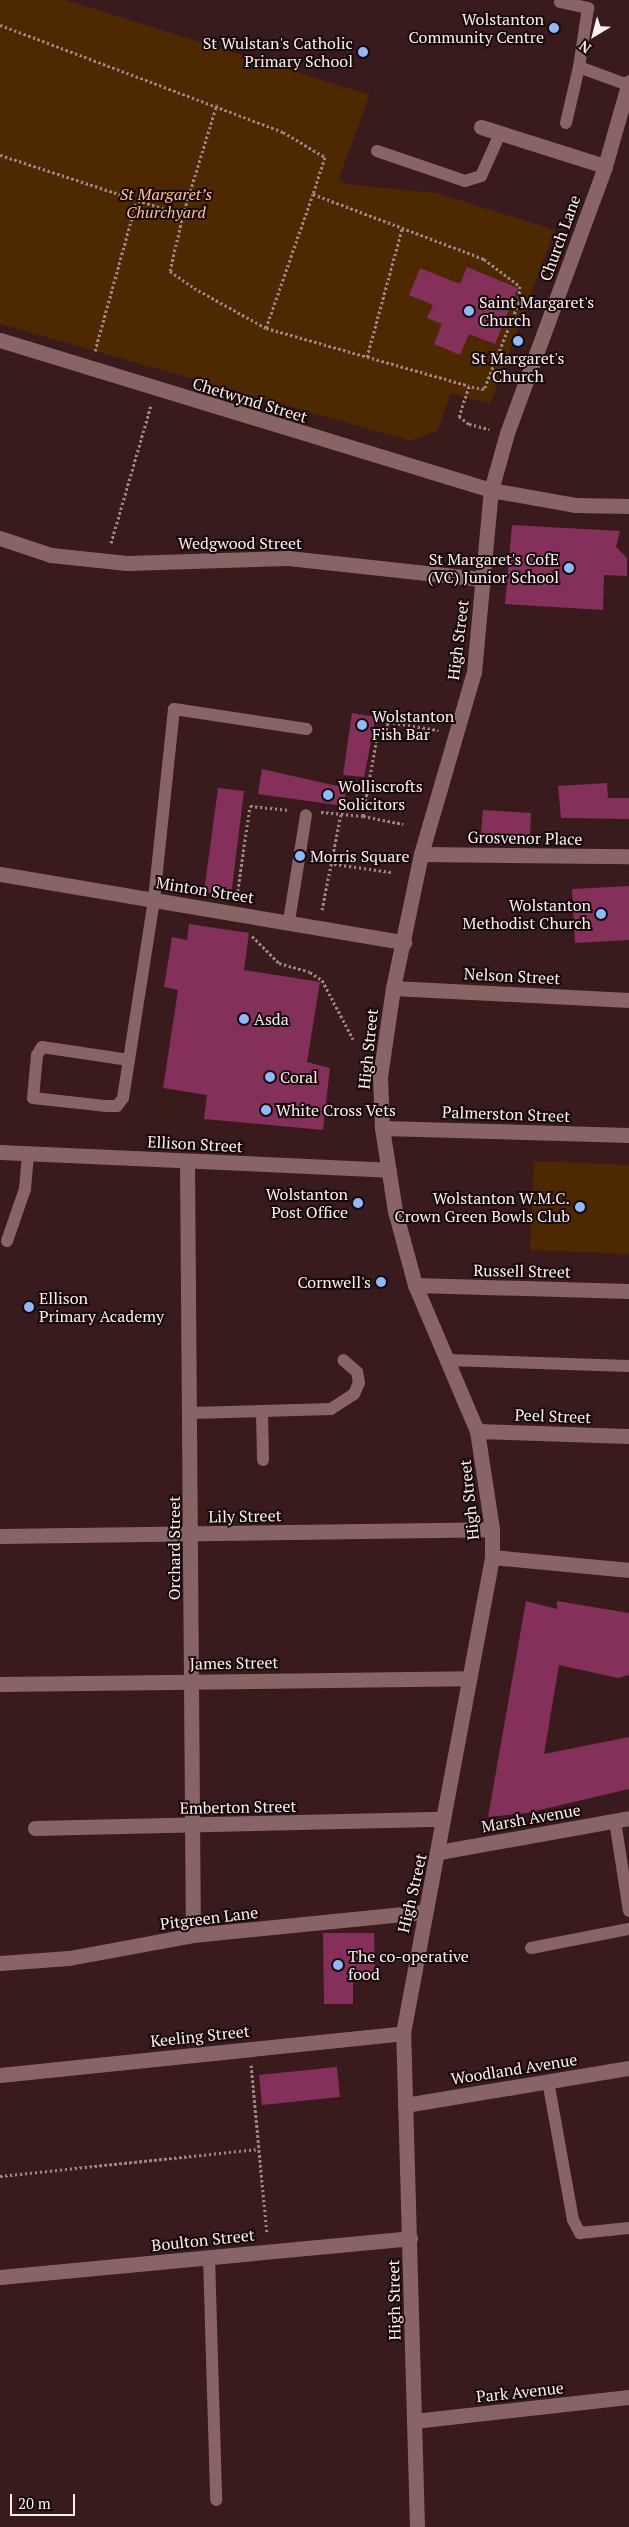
<!DOCTYPE html>
<meta charset="utf-8">
<style>
body{margin:0}
#map{position:relative;width:629px;height:2527px;overflow:hidden;background:#391a1d;font-family:"PT Serif",serif}
div>[style]{position:absolute}
.green>*{inset:0;background:#4d2800}
.building>*{inset:0;background:#852f5b}
.path>*{height:3px;margin-top:-1.5px;transform-origin:0;background:repeating-linear-gradient(90deg,#9d8788 0 2.5px,transparent 0 5px)}
.lane>*{height:12px;margin:-6px;padding:0 6px;transform-origin:6px;border-radius:6px;background:#896466}
.street>*{height:15px;margin:-7.5px;padding:0 7.5px;transform-origin:7.5px;border-radius:7.5px;background:#896466}
.secondary>*{height:15px;margin:-7.5px;padding:0 7.5px;transform-origin:7.5px;border-radius:7.5px;background:#896466}
.dots>*{width:14px;height:14px;translate:-50% -50%;box-sizing:border-box;border:2px solid #17090b;border-radius:50%}
span{translate:-50% -50%;white-space:nowrap;text-align:center;line-height:1.15;-webkit-text-stroke:4px #17090b;paint-order:stroke}
.poi-label{font-size:16px;color:#fdf0f0}
.right{translate:-100% -50%;text-align:right}
.left{translate:0 -50%;text-align:left}
.park-label{font-size:16px;color:#fec291;font-style:italic}
.street-label{font-size:16px;color:#fdf0f0}
.north{position:absolute;left:569px;top:10px;width:50px;height:50px;-webkit-text-stroke:4px #17090b;paint-order:stroke;rotate:217deg;font-size:14px;font-weight:700;line-height:20px;text-align:center;color:#fdf0f0}
.north::after{content:'';display:block;margin:auto;width:18px;height:22px;background:#fdf0f0;clip-path:polygon(50% 0,100% 100%,50% 72%,0 100%)}
.scale{position:absolute;left:10px;top:2494px;width:65px;height:22px;box-sizing:border-box;border:2px solid #fdf0f0;border-top:0;padding-left:6px;font-size:15px;line-height:18px;white-space:nowrap;color:#fdf0f0;-webkit-text-stroke:4px #17090b;paint-order:stroke}
</style>
<div id="map">
<div class="green">
<i style="clip-path:polygon(0 0,66px 0,370px 95px,339px 178px,345px 184px,437px 193px,555px 230px,490px 404px,451px 393px,438px 430px,411px 441px,0 324px)"></i>
<i style="clip-path:polygon(534px 1161px,629px 1165px,629px 1254px,530px 1250px)"></i>
</div>
<div class="building">
<i style="clip-path:polygon(467px 267px,518px 288px,495px 344px,469px 334px,460px 355px,434px 344px,442px 324px,427px 318px,433px 305px,409px 295px,420px 268px,460px 284px)"></i>
<i style="clip-path:polygon(512px 525px,620px 531px,616px 547px,627px 558px,627px 576px,604px 575px,603px 610px,505px 604px)"></i>
<i style="clip-path:polygon(352px 713px,376px 717px,364px 777px,343px 775px)"></i>
<i style="clip-path:polygon(262px 769px,346px 788px,344px 806px,258px 794px)"></i>
<i style="clip-path:polygon(607px 783px,608px 798px,629px 798px,629px 819px,561px 818px,558px 786px)"></i>
<i style="clip-path:polygon(218px 788px,244px 791px,231px 896px,204px 892px)"></i>
<i style="clip-path:polygon(483px 810px,531px 813px,530px 837px,481px 834px)"></i>
<i style="clip-path:polygon(629px 886px,629px 940px,575px 943px,572px 889px)"></i>
<i style="clip-path:polygon(189px 924px,249px 933px,244px 970px,320px 982px,307px 1062px,330px 1068px,323px 1130px,204px 1119px,207px 1095px,163px 1088px,178px 990px,164px 987px,172px 937px,187px 940px)"></i>
<i style="clip-path:polygon(526px 1601px,557px 1609px,557px 1601px,629px 1613px,629px 1675px,618px 1678px,559px 1665px,544px 1754px,629px 1737px,629px 1789px,527px 1813px,488px 1817px)"></i>
<i style="clip-path:polygon(323px 1933px,374px 1933px,375px 1974px,353px 1974px,353px 2004px,324px 2004px)"></i>
<i style="clip-path:polygon(337px 2067px,340px 2097px,262px 2105px,259px 2075px)"></i>
</div>
<div class="path">
<i style="left:0;top:25px;width:303px;rotate:20.7deg"></i>
<i style="left:283px;top:132px;width:49px;rotate:30.8deg"></i>
<i style="left:325px;top:157px;width:39px;rotate:108deg"></i>
<i style="left:313px;top:194px;width:183px;rotate:20.8deg"></i>
<i style="left:484px;top:259px;width:45px;rotate:36.9deg"></i>
<i style="left:520px;top:286px;width:16px;rotate:94deg"></i>
<i style="left:519px;top:302px;width:94px;rotate:111.9deg"></i>
<i style="left:484px;top:389px;width:15px;rotate:-169deg"></i>
<i style="left:0;top:155px;width:193px;rotate:18.2deg"></i>
<i style="left:183px;top:215px;width:57px;rotate:103.1deg"></i>
<i style="left:170px;top:271px;width:29px;rotate:35deg"></i>
<i style="left:194px;top:288px;width:82px;rotate:29.1deg"></i>
<i style="left:266px;top:328px;width:211px;rotate:15.9deg"></i>
<i style="left:469px;top:386px;width:32px;rotate:108deg"></i>
<i style="left:459px;top:416px;width:13px;rotate:39deg"></i>
<i style="left:469px;top:424px;width:21px;rotate:14deg"></i>
<i style="left:183px;top:215px;width:116px;rotate:-73deg"></i>
<i style="left:266px;top:328px;width:142px;rotate:-70.7deg"></i>
<i style="left:95px;top:351px;width:157px;rotate:-74.5deg"></i>
<i style="left:367px;top:357px;width:133px;rotate:-74.7deg"></i>
<i style="left:111px;top:543px;width:144px;rotate:-73.8deg"></i>
<i style="left:321px;top:812px;width:42px;rotate:5.4deg"></i>
<i style="left:363px;top:816px;width:80px;rotate:-80deg"></i>
<i style="left:377px;top:737px;width:8px;rotate:-14deg"></i>
<i style="left:385px;top:735px;width:13px;rotate:-77deg"></i>
<i style="left:388px;top:722px;width:51px;rotate:9.1deg"></i>
<i style="left:363px;top:816px;width:41px;rotate:11.3deg"></i>
<i style="left:334px;top:864px;width:58px;rotate:8deg"></i>
<i style="left:237px;top:896px;width:91px;rotate:-81.8deg"></i>
<i style="left:250px;top:806px;width:40px;rotate:5.7deg"></i>
<i style="left:322px;top:910px;width:98px;rotate:-78.8deg"></i>
<i style="left:252px;top:936px;width:38px;rotate:45deg"></i>
<i style="left:279px;top:963px;width:32px;rotate:16deg"></i>
<i style="left:310px;top:972px;width:14px;rotate:34deg"></i>
<i style="left:322px;top:980px;width:67px;rotate:62.3deg"></i>
<i style="left:251px;top:2065px;width:169px;rotate:84.6deg"></i>
<i style="left:0;top:2176px;width:257px;rotate:-6deg"></i>
</div>
<div class="lane">
<i style="left:560px;top:2px;width:29px;rotate:12deg"></i>
<i style="left:588px;top:8px;width:60px;rotate:98.7deg"></i>
<i style="left:579px;top:67px;width:52px;rotate:20.2deg"></i>
<i style="left:566px;top:123px;width:57px;rotate:-76.9deg"></i>
<i style="left:377px;top:151px;width:93px;rotate:18.8deg"></i>
<i style="left:465px;top:181px;width:17px;rotate:-17deg"></i>
<i style="left:481px;top:176px;width:46px;rotate:-65.7deg"></i>
<i style="left:289px;top:921px;width:107px;rotate:-80.9deg"></i>
<i style="left:129px;top:1060px;width:88px;rotate:-171.5deg"></i>
<i style="left:42px;top:1047px;width:9px;rotate:122deg"></i>
<i style="left:37px;top:1055px;width:43px;rotate:95.3deg"></i>
<i style="left:33px;top:1098px;width:72px;rotate:6.3deg"></i>
<i style="left:105px;top:1106px;width:12px"></i>
<i style="left:117px;top:1106px;width:10px;rotate:-53deg"></i>
<i style="left:123px;top:1098px;width:201px;rotate:-81.1deg"></i>
<i style="left:154px;top:899px;width:191px;rotate:-84deg"></i>
<i style="left:174px;top:709px;width:134px;rotate:8.6deg"></i>
<i style="left:7px;top:1241px;width:55px;rotate:-70.9deg"></i>
<i style="left:25px;top:1189px;width:35px;rotate:-85deg"></i>
<i style="left:448px;top:1360px;width:181px;rotate:1.9deg"></i>
<i style="left:262px;top:1412px;width:48px;rotate:88.8deg"></i>
<i style="left:191px;top:1413px;width:140px;rotate:-1.6deg"></i>
<i style="left:331px;top:1409px;width:27px;rotate:-33deg"></i>
<i style="left:354px;top:1394px;width:12px;rotate:-66deg"></i>
<i style="left:359px;top:1383px;width:11px;rotate:-100deg"></i>
<i style="left:357px;top:1372px;width:18px;rotate:-139deg"></i>
<i style="left:615px;top:1821px;width:91px;rotate:81.2deg"></i>
<i style="left:531px;top:1948px;width:100px;rotate:-11deg"></i>
<i style="left:548px;top:2081px;width:141px;rotate:79.8deg"></i>
<i style="left:573px;top:2220px;width:15px;rotate:62deg"></i>
<i style="left:580px;top:2233px;width:49px;rotate:-5.8deg"></i>
<i style="left:209px;top:2257px;width:243px;rotate:88.3deg"></i>
</div>
<div class="street">
<i style="left:481px;top:127px;width:130px;rotate:17.5deg"></i>
<i style="left:0;top:340px;width:513px;rotate:16.99deg"></i>
<i style="left:491px;top:490px;width:85px;rotate:10.1deg"></i>
<i style="left:575px;top:505px;width:54px;rotate:1.1deg"></i>
<i style="left:0;top:538px;width:54px;rotate:18.4deg"></i>
<i style="left:51px;top:555px;width:76px;rotate:6deg"></i>
<i style="left:127px;top:563px;width:161px;rotate:-1.8deg"></i>
<i style="left:288px;top:558px;width:195px;rotate:6.2deg"></i>
<i style="left:421px;top:854px;width:208px;rotate:0.6deg"></i>
<i style="left:0;top:874px;width:410px;rotate:9.6deg"></i>
<i style="left:393px;top:988px;width:236px;rotate:2.9deg"></i>
<i style="left:382px;top:1128px;width:247px;rotate:1.6deg"></i>
<i style="left:0;top:1152px;width:389px;rotate:2.6deg"></i>
<i style="left:187px;top:1162px;width:773px;rotate:89.56deg"></i>
<i style="left:415px;top:1285px;width:214px;rotate:1.6deg"></i>
<i style="left:477px;top:1431px;width:152px;rotate:1.9deg"></i>
<i style="left:0;top:1536px;width:492px;rotate:-0.8deg"></i>
<i style="left:0;top:1684px;width:469px;rotate:-0.7deg"></i>
<i style="left:35px;top:1828px;width:408px;rotate:-1.3deg"></i>
<i style="left:439px;top:1852px;width:193px;rotate:-10.1deg"></i>
<i style="left:0;top:1963px;width:69px;rotate:-4.1deg"></i>
<i style="left:69px;top:1958px;width:126px;rotate:-10.5deg"></i>
<i style="left:193px;top:1935px;width:231px;rotate:-5.7deg"></i>
<i style="left:0;top:2075px;width:405px;rotate:-5.9deg"></i>
<i style="left:405px;top:2105px;width:227px;rotate:-9.4deg"></i>
<i style="left:0;top:2277px;width:412px;rotate:-5.4deg"></i>
<i style="left:414px;top:2421px;width:216px;rotate:-6.4deg"></i>
</div>
<div class="secondary">
<i style="left:492px;top:1557px;width:138px;rotate:5.4deg"></i>
<i style="left:417px;top:2527px;width:494px;rotate:-91.6deg"></i>
<i style="left:403px;top:2033px;width:484px;rotate:-79.4deg"></i>
<i style="left:492px;top:1557px;width:28px;rotate:-90deg"></i>
<i style="left:492px;top:1529px;width:99px;rotate:-98.7deg"></i>
<i style="left:477px;top:1431px;width:159px;rotate:-113deg"></i>
<i style="left:415px;top:1285px;width:77px;rotate:-105.1deg"></i>
<i style="left:395px;top:1211px;width:84px;rotate:-98.9deg"></i>
<i style="left:382px;top:1128px;width:51px;rotate:-92.2deg"></i>
<i style="left:380px;top:1077px;width:90px;rotate:-81.7deg"></i>
<i style="left:393px;top:988px;width:137px;rotate:-78.2deg"></i>
<i style="left:421px;top:854px;width:190px;rotate:-73.8deg"></i>
<i style="left:474px;top:672px;width:183px;rotate:-84.7deg"></i>
<i style="left:491px;top:490px;width:59px;rotate:-74.3deg"></i>
<i style="left:507px;top:433px;width:284px;rotate:-69.8deg"></i>
<i style="left:605px;top:166px;width:87px;rotate:-74.1deg"></i>
</div>
<div class="dots">
<i style="left:554px;top:28px;background:#8fb8fd"></i>
<i style="left:363px;top:52px;background:#8fb8fd"></i>
<i style="left:469px;top:311px;background:#8fb8fd"></i>
<i style="left:518px;top:341px;background:#8fb8fd"></i>
<i style="left:569px;top:568px;background:#8fb8fd"></i>
<i style="left:362px;top:725px;background:#8fb8fd"></i>
<i style="left:328px;top:795px;background:#8fb8fd"></i>
<i style="left:300px;top:856px;background:#8fb8fd"></i>
<i style="left:601px;top:914px;background:#8fb8fd"></i>
<i style="left:244px;top:1019px;background:#8fb8fd"></i>
<i style="left:270px;top:1077px;background:#8fb8fd"></i>
<i style="left:266px;top:1110px;background:#8fb8fd"></i>
<i style="left:358px;top:1203px;background:#8fb8fd"></i>
<i style="left:580px;top:1207px;background:#8fb8fd"></i>
<i style="left:381px;top:1282px;background:#8fb8fd"></i>
<i style="left:29px;top:1307px;background:#8fb8fd"></i>
<i style="left:338px;top:1965px;background:#8fb8fd"></i>
</div>
<div class="poi-label">
<span class="right" style="left:544px;top:28px">Wolstanton<br>Community Centre</span>
<span class="right" style="left:353px;top:52px">St Wulstan's Catholic<br>Primary School</span>
<span class="left" style="left:479px;top:311px">Saint Margaret's<br>Church</span>
<span style="left:518px;top:367px">St Margaret's<br>Church</span>
<span class="right" style="left:559px;top:568px">St Margaret's CofE<br>(VC) Junior School</span>
<span class="left" style="left:372px;top:725px">Wolstanton<br>Fish Bar</span>
<span class="left" style="left:338px;top:795px">Wolliscrofts<br>Solicitors</span>
<span class="left" style="left:310px;top:856px">Morris Square</span>
<span class="right" style="left:591px;top:914px">Wolstanton<br>Methodist Church</span>
<span class="left" style="left:254px;top:1019px">Asda</span>
<span class="left" style="left:280px;top:1077px">Coral</span>
<span class="left" style="left:276px;top:1110px">White Cross Vets</span>
<span class="right" style="left:348px;top:1203px">Wolstanton<br>Post Office</span>
<span class="right" style="left:570px;top:1207px">Wolstanton W.M.C.<br>Crown Green Bowls Club</span>
<span class="right" style="left:371px;top:1282px">Cornwell's</span>
<span class="left" style="left:39px;top:1307px">Ellison<br>Primary Academy</span>
<span class="left" style="left:348px;top:1965px">The co-operative<br>food</span>
</div>
<div class="park-label">
<span style="left:166px;top:203px">St Margaret’s<br>Churchyard</span>
</div>
<div class="street-label">
<span style="left:560px;top:238px;rotate:-70deg">Church Lane</span>
<span style="left:250px;top:400px;rotate:17deg">Chetwynd Street</span>
<span style="left:240px;top:543px">Wedgwood Street</span>
<span style="left:458px;top:640px;rotate:-83deg">High Street</span>
<span style="left:525px;top:838px;rotate:1deg">Grosvenor Place</span>
<span style="left:205px;top:890px;rotate:9deg">Minton Street</span>
<span style="left:512px;top:976px;rotate:3deg">Nelson Street</span>
<span style="left:368px;top:1049px;rotate:-84deg">High Street</span>
<span style="left:506px;top:1114px;rotate:2deg">Palmerston Street</span>
<span style="left:195px;top:1144px;rotate:3deg">Ellison Street</span>
<span style="left:522px;top:1271px;rotate:1deg">Russell Street</span>
<span style="left:553px;top:1416px;rotate:2deg">Peel Street</span>
<span style="left:469px;top:1500px;rotate:-96deg">High Street</span>
<span style="left:245px;top:1516px;rotate:-1deg">Lily Street</span>
<span style="left:174px;top:1548px;rotate:-90deg">Orchard Street</span>
<span style="left:234px;top:1663px;rotate:-1deg">James Street</span>
<span style="left:238px;top:1807px;rotate:-1deg">Emberton Street</span>
<span style="left:531px;top:1818px;rotate:-10deg">Marsh Avenue</span>
<span style="left:412px;top:1893px;rotate:-77deg">High Street</span>
<span style="left:209px;top:1918px;rotate:-7deg">Pitgreen Lane</span>
<span style="left:200px;top:2036px;rotate:-6deg">Keeling Street</span>
<span style="left:514px;top:2069px;rotate:-9deg">Woodland Avenue</span>
<span style="left:203px;top:2240px;rotate:-6deg">Boulton Street</span>
<span style="left:394px;top:2300px;rotate:-91deg">High Street</span>
<span style="left:520px;top:2392px;rotate:-6deg">Park Avenue</span>
</div>
<div class="north">N</div>
<div class="scale">20 m</div>
</div>
